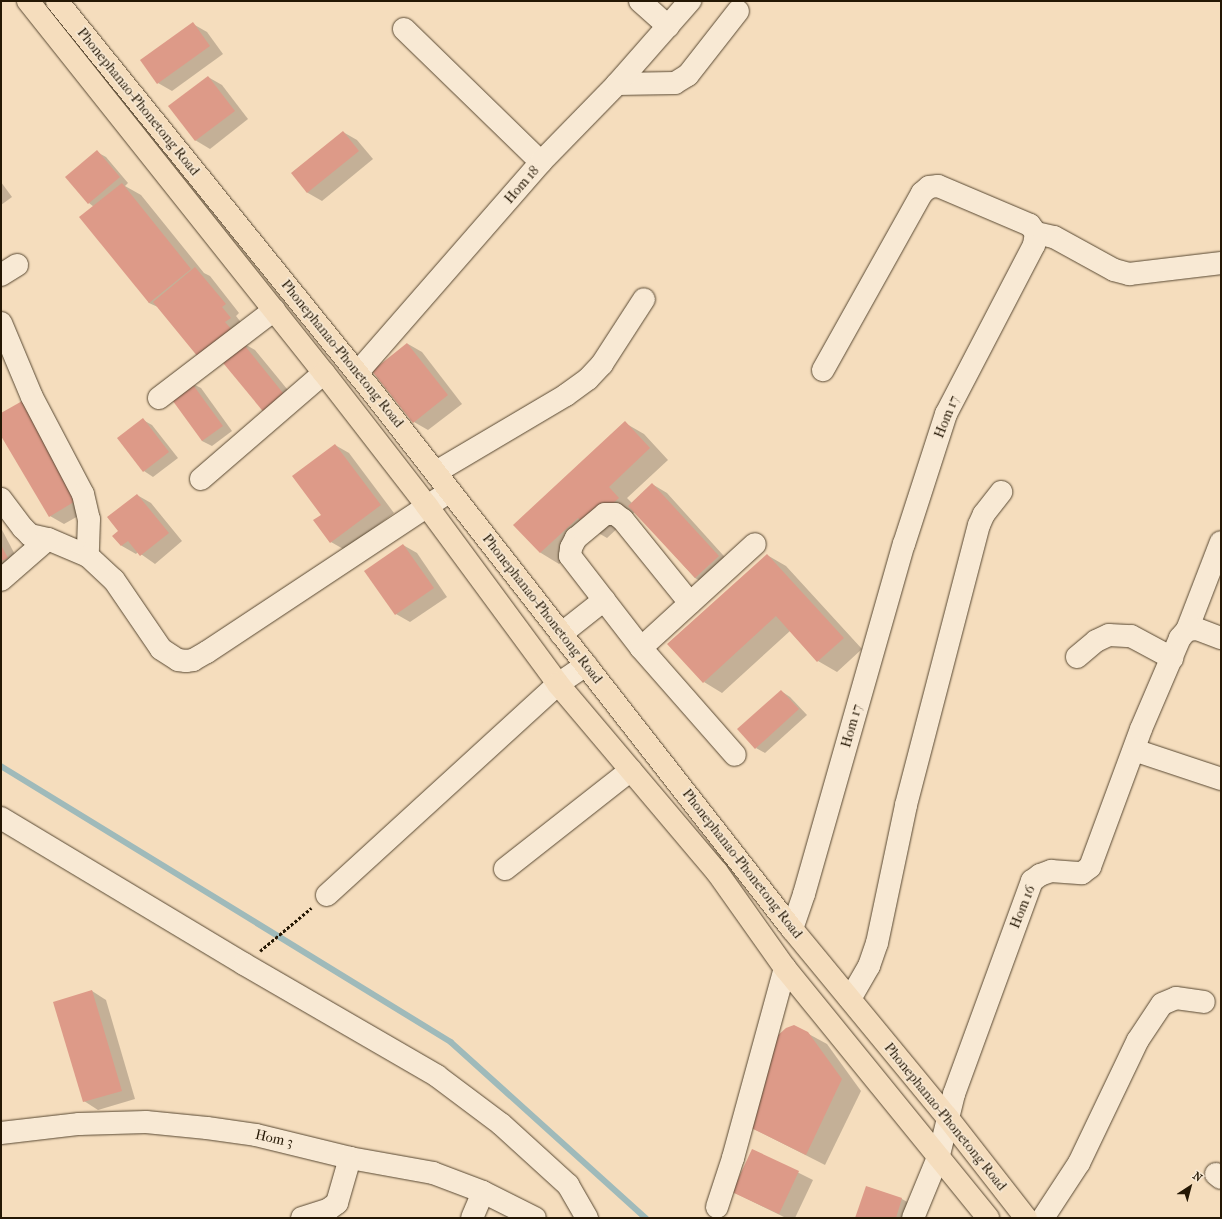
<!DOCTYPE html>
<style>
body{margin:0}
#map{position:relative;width:1222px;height:1219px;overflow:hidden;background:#f5ddbd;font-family:"IM FELL French Canon",serif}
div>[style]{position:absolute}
.shadow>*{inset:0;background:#0003}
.stream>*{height:5.5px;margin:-2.75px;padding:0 2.75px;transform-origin:2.75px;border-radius:2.75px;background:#9fbaba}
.building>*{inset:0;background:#dd9a88}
.path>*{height:2.5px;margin-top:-1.25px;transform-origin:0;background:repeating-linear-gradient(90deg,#241704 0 3px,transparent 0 5px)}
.roads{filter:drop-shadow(0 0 1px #584832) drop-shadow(0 0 1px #584832)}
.minor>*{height:22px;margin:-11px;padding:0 11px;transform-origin:11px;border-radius:11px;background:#f8e9d4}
.major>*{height:22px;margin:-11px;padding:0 11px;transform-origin:11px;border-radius:11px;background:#f5ddbd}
span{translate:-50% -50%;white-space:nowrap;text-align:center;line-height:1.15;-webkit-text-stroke:3px #f8e9d4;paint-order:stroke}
.street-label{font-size:14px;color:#241704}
.frame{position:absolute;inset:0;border:2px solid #241704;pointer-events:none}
.north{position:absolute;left:1170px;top:1167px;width:40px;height:40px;-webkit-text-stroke:3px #f8e9d4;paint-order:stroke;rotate:36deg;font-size:11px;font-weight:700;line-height:16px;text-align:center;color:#241704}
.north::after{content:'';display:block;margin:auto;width:14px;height:18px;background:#241704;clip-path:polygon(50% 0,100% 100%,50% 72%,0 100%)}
</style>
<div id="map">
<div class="shadow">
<i style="clip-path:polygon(193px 24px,207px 32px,223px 54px,172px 91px,158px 83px)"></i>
<i style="clip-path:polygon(208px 77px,222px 85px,248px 119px,210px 149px,195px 140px)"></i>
<i style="clip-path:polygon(343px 132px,357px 140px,373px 159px,322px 201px,308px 193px,292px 173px)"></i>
<i style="clip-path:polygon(97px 152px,106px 157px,128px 183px,125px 186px,141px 195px,204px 273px,210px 276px,239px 313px,236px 316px,244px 326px,241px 342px,255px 350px,301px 406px,221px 358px,160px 308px,149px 303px,94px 207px,89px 203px)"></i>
<i style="clip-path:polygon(1px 182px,12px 197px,1px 205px)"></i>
<i style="clip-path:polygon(408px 344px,422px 352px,462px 404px,428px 430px,414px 422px)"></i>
<i style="clip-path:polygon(191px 383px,201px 388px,232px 431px,212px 446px,202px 441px)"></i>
<i style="clip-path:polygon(1px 414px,96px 506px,64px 524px,50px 516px,1px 435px)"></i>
<i style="clip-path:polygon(143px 420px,152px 425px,178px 458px,153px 477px,144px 471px)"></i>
<i style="clip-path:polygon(625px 423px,644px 434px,668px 460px,627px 498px,632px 503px,652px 484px,667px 493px,732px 565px,709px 586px,695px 578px,635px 512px,607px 538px,595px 531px,559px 564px,541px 553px,515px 525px)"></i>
<i style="clip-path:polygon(335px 445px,349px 453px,394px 513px,345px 550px,331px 542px)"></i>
<i style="clip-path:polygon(137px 495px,151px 503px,182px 541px,155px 564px,138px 552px,136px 554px,122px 546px,120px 531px)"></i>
<i style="clip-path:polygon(1px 528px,21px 566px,1px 577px)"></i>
<i style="clip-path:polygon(403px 545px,417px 553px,447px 597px,410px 622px,396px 614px)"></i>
<i style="clip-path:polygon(767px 555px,786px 566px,862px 649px,837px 672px,818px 661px,790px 631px,722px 693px,704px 682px)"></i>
<i style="clip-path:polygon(781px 691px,790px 697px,807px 715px,765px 753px,756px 748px)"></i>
<i style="clip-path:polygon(92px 991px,106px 1000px,135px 1099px,98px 1110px,84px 1101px)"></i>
<i style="clip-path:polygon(794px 1026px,827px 1044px,861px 1091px,825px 1165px,748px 1126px)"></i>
<i style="clip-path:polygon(753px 1150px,813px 1180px,795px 1218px,786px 1218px,733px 1192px)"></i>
<i style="clip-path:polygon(867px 1187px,902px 1199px,916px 1207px,913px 1218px,856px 1218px)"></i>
</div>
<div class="stream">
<i style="left:1px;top:766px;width:528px;rotate:31.52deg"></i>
<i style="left:451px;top:1042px;width:263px;rotate:42.1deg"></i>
</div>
<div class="building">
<i style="clip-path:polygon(193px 22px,210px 46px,157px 84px,140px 60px)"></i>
<i style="clip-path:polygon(208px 76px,235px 111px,195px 141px,168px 106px)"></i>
<i style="clip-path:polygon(343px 131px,359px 151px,307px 193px,291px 173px)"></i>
<i style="clip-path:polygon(97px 150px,120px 177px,88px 204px,65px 177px)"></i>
<i style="clip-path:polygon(122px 183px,191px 269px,149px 303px,79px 217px)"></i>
<i style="clip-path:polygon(195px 267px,226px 304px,222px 307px,231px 318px,225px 322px,232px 330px,198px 357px,153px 302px)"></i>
<i style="clip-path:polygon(241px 341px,287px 398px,266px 415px,219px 358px)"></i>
<i style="clip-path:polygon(407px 343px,448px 395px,413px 423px,372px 371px)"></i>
<i style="clip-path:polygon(191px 382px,223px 426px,202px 441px,170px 397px)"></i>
<i style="clip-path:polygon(24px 400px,82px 497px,49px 517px,1px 436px,1px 413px)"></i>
<i style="clip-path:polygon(143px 418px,169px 452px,143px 472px,117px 438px)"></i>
<i style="clip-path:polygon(625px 421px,650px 448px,609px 487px,619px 498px,587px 527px,578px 518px,540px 553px,513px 525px)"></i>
<i style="clip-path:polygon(335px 444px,381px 505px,330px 543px,313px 520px,321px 515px,292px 476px)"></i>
<i style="clip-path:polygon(652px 483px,719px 556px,695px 578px,628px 506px)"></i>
<i style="clip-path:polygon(137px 494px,169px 533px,140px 556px,128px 541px,121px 546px,112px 536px,118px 531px,107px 517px)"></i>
<i style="clip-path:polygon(403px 544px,434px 588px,395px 615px,364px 571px)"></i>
<i style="clip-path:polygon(1px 545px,8px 558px,1px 561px)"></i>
<i style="clip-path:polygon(767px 554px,844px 638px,817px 662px,776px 616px,703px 683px,667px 644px)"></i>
<i style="clip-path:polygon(781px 690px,799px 709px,755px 749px,737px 729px)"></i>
<i style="clip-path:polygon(92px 990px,122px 1091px,83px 1102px,53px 1002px)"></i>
<i style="clip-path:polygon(794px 1025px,808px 1032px,842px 1079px,806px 1155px,747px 1126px,776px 1037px,786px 1028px)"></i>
<i style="clip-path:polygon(752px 1149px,799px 1171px,779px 1214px,732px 1192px)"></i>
<i style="clip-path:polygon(866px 1186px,902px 1198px,896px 1218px,855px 1218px)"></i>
</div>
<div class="path">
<i style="left:260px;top:951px;width:67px;rotate:-40.1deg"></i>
</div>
<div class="roads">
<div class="minor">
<i style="left:640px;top:1px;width:38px;rotate:42deg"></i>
<i style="left:404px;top:29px;width:191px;rotate:44.2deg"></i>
<i style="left:617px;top:84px;width:58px;rotate:-1deg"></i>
<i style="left:675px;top:83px;width:15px;rotate:-32deg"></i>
<i style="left:688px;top:75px;width:81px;rotate:-52deg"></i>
<i style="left:1036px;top:233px;width:18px;rotate:13deg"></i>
<i style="left:1054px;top:237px;width:68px;rotate:28.8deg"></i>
<i style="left:1114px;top:270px;width:16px;rotate:15deg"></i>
<i style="left:1129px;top:274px;width:93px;rotate:-6.8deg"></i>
<i style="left:1px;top:275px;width:19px;rotate:-32deg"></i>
<i style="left:1px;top:323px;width:80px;rotate:67.3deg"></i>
<i style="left:32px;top:397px;width:110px;rotate:62.3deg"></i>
<i style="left:83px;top:494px;width:26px;rotate:77deg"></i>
<i style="left:89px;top:519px;width:37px;rotate:92deg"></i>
<i style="left:357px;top:373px;width:280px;rotate:-48.9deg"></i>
<i style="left:541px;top:162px;width:109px;rotate:-45.7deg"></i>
<i style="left:617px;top:84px;width:111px;rotate:-48.7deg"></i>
<i style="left:159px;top:398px;width:145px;rotate:-37.4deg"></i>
<i style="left:436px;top:472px;width:151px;rotate:-30.6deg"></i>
<i style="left:566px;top:395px;width:27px;rotate:-36deg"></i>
<i style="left:588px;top:379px;width:21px;rotate:-47deg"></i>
<i style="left:602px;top:364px;width:77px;rotate:-57.1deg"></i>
<i style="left:201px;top:479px;width:162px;rotate:-40.8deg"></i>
<i style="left:1px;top:499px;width:36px;rotate:53deg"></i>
<i style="left:23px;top:528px;width:10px;rotate:45deg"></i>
<i style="left:30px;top:535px;width:18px;rotate:13deg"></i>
<i style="left:48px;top:539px;width:43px;rotate:23deg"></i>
<i style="left:88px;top:556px;width:35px;rotate:43deg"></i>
<i style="left:114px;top:580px;width:83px;rotate:55.7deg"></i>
<i style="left:161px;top:649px;width:20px;rotate:33deg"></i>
<i style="left:178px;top:660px;width:8px;rotate:7deg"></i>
<i style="left:186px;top:661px;width:7px;rotate:-8deg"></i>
<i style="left:193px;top:660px;width:16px;rotate:-30deg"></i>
<i style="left:207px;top:652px;width:291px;rotate:-33.5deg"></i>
<i style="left:1px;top:580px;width:62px;rotate:-41.1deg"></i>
<i style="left:690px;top:603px;width:107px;rotate:-128.9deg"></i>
<i style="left:623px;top:520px;width:10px;rotate:-143deg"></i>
<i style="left:615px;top:514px;width:10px;rotate:180deg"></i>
<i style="left:605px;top:514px;width:38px;rotate:140deg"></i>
<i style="left:576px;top:538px;width:11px;rotate:117deg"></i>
<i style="left:571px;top:548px;width:8px;rotate:97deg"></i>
<i style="left:570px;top:556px;width:116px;rotate:52.3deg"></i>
<i style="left:641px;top:648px;width:142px;rotate:48.7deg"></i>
<i style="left:1187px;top:630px;width:94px;rotate:-68.9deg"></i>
<i style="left:561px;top:634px;width:55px;rotate:-38.3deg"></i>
<i style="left:641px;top:648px;width:154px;rotate:-42.4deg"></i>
<i style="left:1077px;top:657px;width:25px;rotate:-40deg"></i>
<i style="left:1096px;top:641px;width:14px;rotate:-25deg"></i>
<i style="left:1109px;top:635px;width:22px;rotate:3deg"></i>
<i style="left:1131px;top:636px;width:47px;rotate:28.2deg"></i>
<i style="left:1134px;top:750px;width:92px;rotate:18.4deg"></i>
<i style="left:1px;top:818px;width:283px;rotate:31deg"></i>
<i style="left:244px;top:964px;width:223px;rotate:30.1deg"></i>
<i style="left:437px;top:1076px;width:80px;rotate:36.9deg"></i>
<i style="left:501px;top:1124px;width:91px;rotate:42.3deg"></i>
<i style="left:568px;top:1185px;width:38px;rotate:60deg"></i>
<i style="left:505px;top:869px;width:160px;rotate:-38.2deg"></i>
<i style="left:327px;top:895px;width:313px;rotate:-42.4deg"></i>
<i style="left:558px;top:684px;width:34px;rotate:-34deg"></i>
<i style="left:792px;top:929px;width:37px;rotate:-71deg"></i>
<i style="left:804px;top:894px;width:364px;rotate:-74.1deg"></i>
<i style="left:904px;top:544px;width:137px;rotate:-72.1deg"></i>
<i style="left:946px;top:414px;width:191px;rotate:-62.5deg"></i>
<i style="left:1034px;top:245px;width:12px;rotate:-81deg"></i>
<i style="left:1036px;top:233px;width:10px;rotate:-127deg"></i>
<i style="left:1030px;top:225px;width:100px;rotate:-157deg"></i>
<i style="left:938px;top:186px;width:9px;rotate:174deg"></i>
<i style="left:929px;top:187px;width:9px;rotate:139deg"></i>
<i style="left:922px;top:193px;width:203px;rotate:119.2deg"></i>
<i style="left:850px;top:999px;width:38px;rotate:-60deg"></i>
<i style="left:869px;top:966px;width:24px;rotate:-71deg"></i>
<i style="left:877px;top:943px;width:141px;rotate:-78.1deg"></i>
<i style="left:906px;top:805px;width:289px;rotate:-75.4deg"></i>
<i style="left:979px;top:525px;width:12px;rotate:-66deg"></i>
<i style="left:984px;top:514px;width:28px;rotate:-52deg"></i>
<i style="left:1px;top:1133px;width:79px;rotate:-6.6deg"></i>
<i style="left:79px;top:1124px;width:67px;rotate:-1.7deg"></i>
<i style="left:146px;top:1122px;width:61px;rotate:5.6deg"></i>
<i style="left:207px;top:1128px;width:49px;rotate:8.1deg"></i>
<i style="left:256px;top:1135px;width:97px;rotate:13.7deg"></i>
<i style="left:350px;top:1158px;width:84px;rotate:10.2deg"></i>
<i style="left:433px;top:1173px;width:53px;rotate:20.8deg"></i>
<i style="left:483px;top:1192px;width:58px;rotate:26.6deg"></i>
<i style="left:1216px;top:1174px;width:6px;rotate:39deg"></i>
<i style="left:717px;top:1207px;width:52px;rotate:-71.9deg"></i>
<i style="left:733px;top:1158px;width:197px;rotate:-74.7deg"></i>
<i style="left:302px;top:1218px;width:28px;rotate:-18deg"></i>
<i style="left:329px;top:1209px;width:10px;rotate:-37deg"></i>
<i style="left:337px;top:1203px;width:47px;rotate:-73.9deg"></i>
<i style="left:472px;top:1218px;width:28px;rotate:-67deg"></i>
<i style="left:913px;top:1218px;width:68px;rotate:-67.6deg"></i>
<i style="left:939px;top:1155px;width:63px;rotate:-76.2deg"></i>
<i style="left:954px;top:1094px;width:227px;rotate:-69.9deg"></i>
<i style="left:1032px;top:881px;width:10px;rotate:-37deg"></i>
<i style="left:1040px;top:875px;width:12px;rotate:-20deg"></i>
<i style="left:1051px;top:871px;width:31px;rotate:4deg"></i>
<i style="left:1082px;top:873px;width:10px;rotate:-37deg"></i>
<i style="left:1090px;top:867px;width:147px;rotate:-69.7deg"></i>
<i style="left:1141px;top:729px;width:99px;rotate:-66.8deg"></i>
<i style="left:1180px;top:638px;width:11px;rotate:-49deg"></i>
<i style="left:1187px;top:630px;width:10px;rotate:-6deg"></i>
<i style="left:1197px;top:629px;width:26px;rotate:21deg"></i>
<i style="left:1043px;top:1218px;width:66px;rotate:-56.8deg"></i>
<i style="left:1079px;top:1163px;width:136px;rotate:-64.4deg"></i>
<i style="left:1138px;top:1040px;width:43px;rotate:-56.3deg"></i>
<i style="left:1162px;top:1004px;width:15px;rotate:-23deg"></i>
<i style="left:1176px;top:998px;width:28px;rotate:8deg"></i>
</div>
<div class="major">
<i style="left:28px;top:1px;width:475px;rotate:51.5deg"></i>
<i style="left:324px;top:373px;width:168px;rotate:52.2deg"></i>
<i style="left:427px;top:506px;width:221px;rotate:53.6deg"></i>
<i style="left:558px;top:684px;width:246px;rotate:49.8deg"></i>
<i style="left:717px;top:872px;width:118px;rotate:54.7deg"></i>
<i style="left:785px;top:968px;width:322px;rotate:50.9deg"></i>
<i style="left:57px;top:1px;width:500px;rotate:51.1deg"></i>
<i style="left:371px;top:390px;width:684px;rotate:52.01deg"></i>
<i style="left:792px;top:929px;width:244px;rotate:50.5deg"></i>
<i style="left:947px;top:1117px;width:128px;rotate:52deg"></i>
</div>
</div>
<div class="street-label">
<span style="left:138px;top:102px;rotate:51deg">Phonephanao-Phonetong Road</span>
<span style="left:522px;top:185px;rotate:-49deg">Hom 18</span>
<span style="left:342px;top:354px;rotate:51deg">Phonephanao-Phonetong Road</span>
<span style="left:947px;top:417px;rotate:-68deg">Hom 17</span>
<span style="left:542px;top:609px;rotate:52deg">Phonephanao-Phonetong Road</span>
<span style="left:852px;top:726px;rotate:-74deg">Hom 17</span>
<span style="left:742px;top:864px;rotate:52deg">Phonephanao-Phonetong Road</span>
<span style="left:1023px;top:907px;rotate:-68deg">Hom 16</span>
<span style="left:945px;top:1117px;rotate:51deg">Phonephanao-Phonetong Road</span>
<span style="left:274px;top:1139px;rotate:13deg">Hom 3</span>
</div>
<div class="frame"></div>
<div class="north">N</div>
</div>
